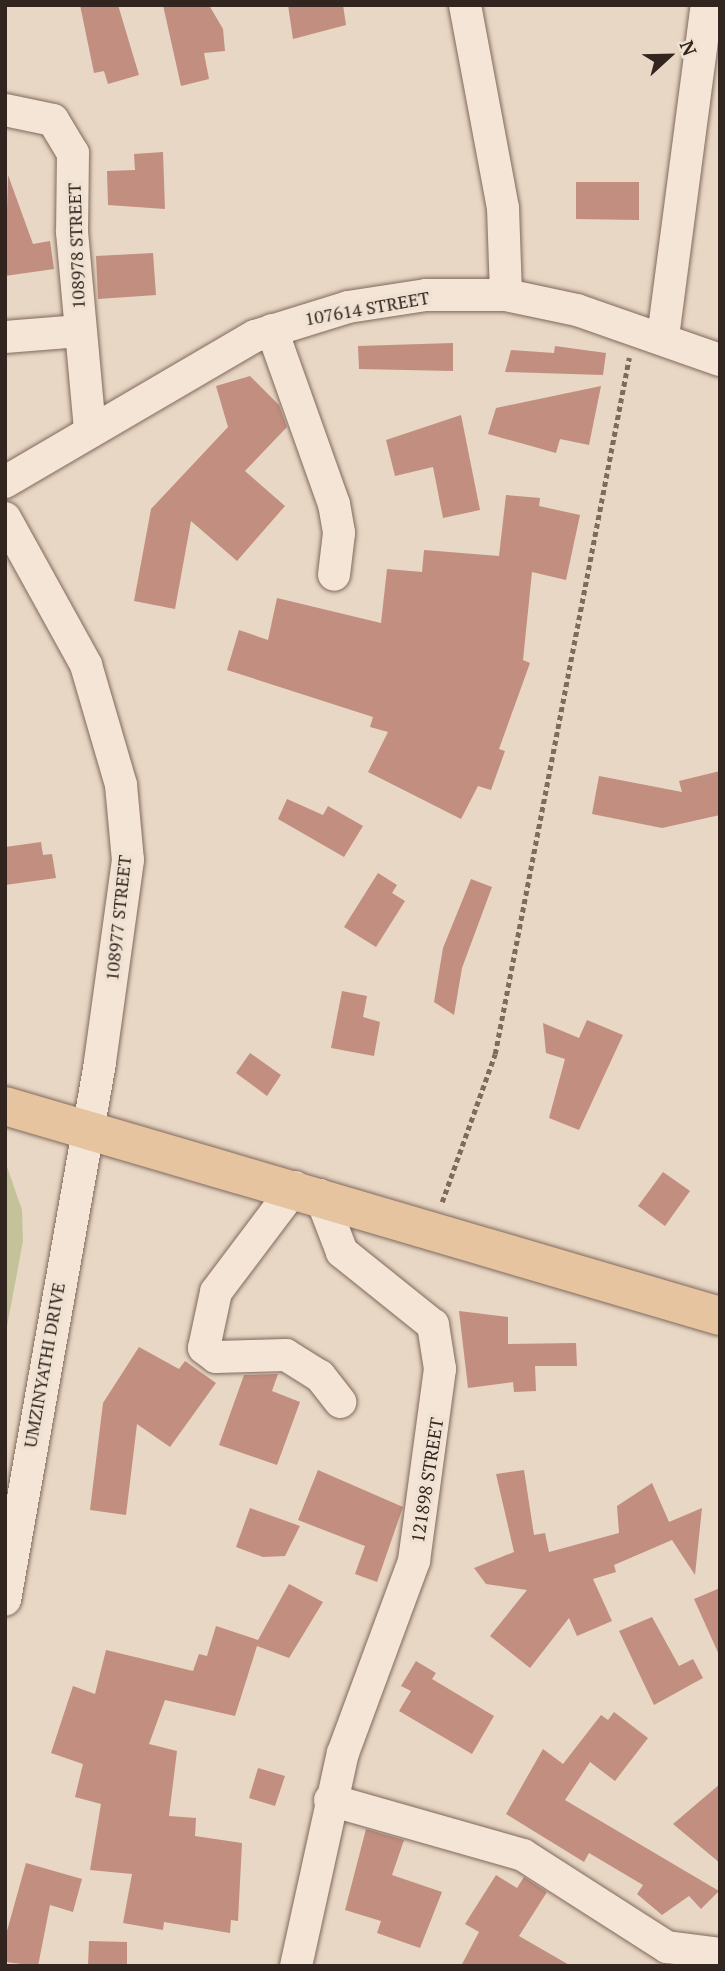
<!DOCTYPE html>
<style>
body{margin:0}
#map{position:relative;width:725px;height:1971px;overflow:hidden;background:#e8d7c4;font-family:"PT Serif",serif}
div>[style]{position:absolute}
.green>*{inset:0;background:#c4c299}
.building>*{inset:0;background:#c18e7f}
.path>*{height:4.5px;margin-top:-2.25px;transform-origin:0;background:repeating-linear-gradient(90deg,#80695d 0 5px,transparent 0 8.5px)}
.roads{filter:drop-shadow(0 0 2px #80695d) drop-shadow(0 0 2px #80695d)}
.minor>*{height:32px;margin:-16px;padding:0 16px;transform-origin:16px;border-radius:16px;background:#f4e5d6}
.major>*{height:38px;margin:-19px;padding:0 19px;transform-origin:19px;border-radius:19px;background:#e6c4a0}
span{translate:-50% -50%;white-space:nowrap;text-align:center;line-height:1.15;-webkit-text-stroke:7px #f0e2d2;paint-order:stroke}
.street-label{font-size:18px;color:#32251f}
.frame{position:absolute;inset:0;border:7px solid #32251f;pointer-events:none}
.north{position:absolute;left:634px;top:21px;width:70px;height:70px;-webkit-text-stroke:5px #f0e2d2;paint-order:stroke;rotate:68deg;font-size:19px;font-weight:700;line-height:28px;text-align:center;color:#32251f}
.north::after{content:'';display:block;margin:auto;width:24px;height:32px;background:#32251f;clip-path:polygon(50% 0,100% 100%,50% 72%,0 100%)}
</style>
<div id="map">
<div class="green">
<i style="clip-path:polygon(5px 1161px,22px 1210px,23px 1241px,5px 1337px)"></i>
</div>
<div class="building">
<i style="clip-path:polygon(80px 5px,118px 5px,139px 75px,108px 84px,104px 71px,94px 73px)"></i>
<i style="clip-path:polygon(163px 5px,209px 5px,223px 29px,225px 51px,204px 53px,209px 79px,181px 86px)"></i>
<i style="clip-path:polygon(288px 5px,343px 5px,346px 25px,293px 39px)"></i>
<i style="clip-path:polygon(163px 152px,165px 209px,108px 205px,107px 171px,135px 170px,134px 154px)"></i>
<i style="clip-path:polygon(8px 175px,33px 244px,50px 241px,54px 269px,5px 276px)"></i>
<i style="clip-path:polygon(576px 182px,639px 182px,639px 220px,576px 219px)"></i>
<i style="clip-path:polygon(153px 253px,156px 295px,98px 299px,96px 256px)"></i>
<i style="clip-path:polygon(453px 343px,453px 371px,359px 369px,358px 346px)"></i>
<i style="clip-path:polygon(555px 346px,606px 353px,603px 375px,505px 372px,511px 350px,554px 353px)"></i>
<i style="clip-path:polygon(250px 376px,279px 405px,287px 427px,245px 471px,285px 506px,237px 561px,191px 521px,175px 609px,134px 601px,151px 509px,228px 427px,216px 386px)"></i>
<i style="clip-path:polygon(601px 386px,589px 445px,560px 439px,556px 453px,488px 434px,496px 408px)"></i>
<i style="clip-path:polygon(461px 415px,480px 510px,443px 518px,433px 467px,395px 476px,386px 440px)"></i>
<i style="clip-path:polygon(506px 495px,540px 498px,539px 506px,580px 515px,566px 580px,532px 572px,523px 660px,530px 663px,499px 749px,505px 751px,491px 790px,478px 786px,461px 819px,368px 772px,388px 732px,370px 727px,373px 717px,227px 670px,239px 630px,268px 640px,277px 598px,381px 623px,387px 569px,422px 572px,424px 550px,499px 556px)"></i>
<i style="clip-path:polygon(720px 771px,720px 815px,662px 828px,592px 814px,599px 776px,682px 792px,679px 781px)"></i>
<i style="clip-path:polygon(287px 799px,323px 815px,328px 806px,363px 826px,344px 857px,278px 819px)"></i>
<i style="clip-path:polygon(41px 842px,43px 855px,52px 854px,56px 878px,5px 885px,5px 847px)"></i>
<i style="clip-path:polygon(378px 873px,397px 885px,392px 893px,405px 901px,376px 947px,344px 927px)"></i>
<i style="clip-path:polygon(471px 879px,492px 887px,462px 968px,454px 1015px,434px 1002px,443px 948px)"></i>
<i style="clip-path:polygon(342px 991px,367px 996px,363px 1017px,380px 1022px,374px 1056px,331px 1048px)"></i>
<i style="clip-path:polygon(587px 1020px,623px 1035px,579px 1130px,549px 1118px,565px 1059px,546px 1053px,543px 1023px,579px 1038px)"></i>
<i style="clip-path:polygon(250px 1053px,281px 1075px,267px 1096px,236px 1073px)"></i>
<i style="clip-path:polygon(663px 1172px,690px 1191px,665px 1226px,638px 1206px)"></i>
<i style="clip-path:polygon(459px 1311px,508px 1317px,508px 1344px,576px 1343px,577px 1366px,535px 1366px,536px 1391px,514px 1392px,513px 1382px,468px 1388px)"></i>
<i style="clip-path:polygon(139px 1347px,179px 1369px,185px 1361px,216px 1383px,170px 1447px,137px 1424px,126px 1515px,90px 1510px,103px 1403px)"></i>
<i style="clip-path:polygon(278px 1374px,272px 1391px,300px 1402px,277px 1465px,219px 1445px,244px 1375px)"></i>
<i style="clip-path:polygon(318px 1470px,403px 1507px,377px 1582px,355px 1574px,365px 1546px,298px 1520px)"></i>
<i style="clip-path:polygon(524px 1470px,534px 1535px,545px 1533px,549px 1552px,619px 1533px,617px 1506px,652px 1483px,669px 1522px,702px 1508px,695px 1575px,672px 1540px,614px 1565px,616px 1572px,593px 1579px,612px 1621px,577px 1636px,569px 1618px,530px 1668px,490px 1636px,527px 1590px,486px 1584px,474px 1568px,514px 1552px,496px 1474px)"></i>
<i style="clip-path:polygon(250px 1508px,300px 1526px,285px 1556px,263px 1557px,236px 1547px)"></i>
<i style="clip-path:polygon(289px 1584px,323px 1602px,289px 1658px,257px 1646px,235px 1716px,165px 1700px,149px 1744px,177px 1751px,169px 1816px,196px 1818px,195px 1836px,242px 1843px,238px 1921px,231px 1920px,230px 1933px,164px 1922px,163px 1930px,123px 1923px,132px 1874px,90px 1870px,101px 1804px,75px 1797px,83px 1764px,51px 1753px,73px 1686px,95px 1694px,106px 1650px,193px 1671px,199px 1654px,207px 1656px,216px 1626px,258px 1640px)"></i>
<i style="clip-path:polygon(720px 1588px,720px 1657px,694px 1599px)"></i>
<i style="clip-path:polygon(652px 1617px,679px 1666px,693px 1659px,703px 1678px,654px 1705px,619px 1631px)"></i>
<i style="clip-path:polygon(416px 1661px,436px 1673px,432px 1679px,494px 1716px,472px 1754px,399px 1711px,411px 1691px,401px 1686px)"></i>
<i style="clip-path:polygon(614px 1712px,648px 1738px,615px 1781px,590px 1762px,565px 1800px,719px 1891px,701px 1909px,689px 1896px,662px 1915px,637px 1894px,643px 1885px,589px 1853px,584px 1862px,506px 1814px,543px 1749px,563px 1764px,601px 1715px,608px 1720px)"></i>
<i style="clip-path:polygon(258px 1768px,285px 1776px,275px 1806px,249px 1798px)"></i>
<i style="clip-path:polygon(720px 1784px,720px 1863px,673px 1824px)"></i>
<i style="clip-path:polygon(366px 1829px,404px 1840px,392px 1875px,442px 1892px,420px 1948px,377px 1933px,381px 1921px,345px 1910px)"></i>
<i style="clip-path:polygon(26px 1863px,82px 1879px,73px 1912px,50px 1905px,38px 1966px,5px 1962px,5px 1938px)"></i>
<i style="clip-path:polygon(496px 1875px,517px 1888px,524px 1877px,547px 1892px,519px 1936px,571px 1966px,461px 1966px,479px 1932px,465px 1924px)"></i>
<i style="clip-path:polygon(89px 1941px,127px 1942px,127px 1966px,88px 1966px)"></i>
</div>
<div class="path">
<i style="left:442px;top:1202px;width:157px;rotate:-70.3deg"></i>
<i style="left:495px;top:1054px;width:709px;rotate:-79.1deg"></i>
</div>
<div class="roads">
<div class="minor">
<i style="left:465px;top:5px;width:207px;rotate:79.4deg"></i>
<i style="left:503px;top:208px;width:87px;rotate:88deg"></i>
<i style="left:5px;top:110px;width:49px;rotate:11.8deg"></i>
<i style="left:53px;top:120px;width:39px;rotate:59deg"></i>
<i style="left:73px;top:153px;width:79px;rotate:90.7deg"></i>
<i style="left:72px;top:232px;width:197px;rotate:84.8deg"></i>
<i style="left:272px;top:330px;width:185px;rotate:70.4deg"></i>
<i style="left:334px;top:504px;width:29px;rotate:80deg"></i>
<i style="left:339px;top:533px;width:42px;rotate:96.8deg"></i>
<i style="left:5px;top:337px;width:75px;rotate:-4.6deg"></i>
<i style="left:663px;top:337px;width:335px;rotate:-82.5deg"></i>
<i style="left:5px;top:482px;width:290px;rotate:-30.3deg"></i>
<i style="left:255px;top:336px;width:97px;rotate:-17.3deg"></i>
<i style="left:348px;top:307px;width:79px;rotate:-8.7deg"></i>
<i style="left:426px;top:295px;width:80px"></i>
<i style="left:506px;top:295px;width:73px;rotate:11.9deg"></i>
<i style="left:577px;top:310px;width:151px;rotate:19.3deg"></i>
<i style="left:5px;top:518px;width:168px;rotate:61.1deg"></i>
<i style="left:86px;top:665px;width:125px;rotate:73.7deg"></i>
<i style="left:121px;top:785px;width:75px;rotate:84.7deg"></i>
<i style="left:128px;top:860px;width:205px;rotate:97.9deg"></i>
<i style="left:100px;top:1063px;width:545px;rotate:100.03deg"></i>
<i style="left:295px;top:1187px;width:131px;rotate:127deg"></i>
<i style="left:216px;top:1292px;width:57px;rotate:102.1deg"></i>
<i style="left:204px;top:1348px;width:15px;rotate:37deg"></i>
<i style="left:216px;top:1357px;width:70px;rotate:-1.6deg"></i>
<i style="left:286px;top:1355px;width:40px;rotate:32deg"></i>
<i style="left:320px;top:1376px;width:33px;rotate:52deg"></i>
<i style="left:330px;top:1800px;width:201px;rotate:15.9deg"></i>
<i style="left:523px;top:1855px;width:171px;rotate:32.6deg"></i>
<i style="left:667px;top:1947px;width:53px;rotate:7.5deg"></i>
<i style="left:296px;top:1966px;width:218px;rotate:-77.6deg"></i>
<i style="left:343px;top:1753px;width:205px;rotate:-69.7deg"></i>
<i style="left:414px;top:1561px;width:194px;rotate:-82.3deg"></i>
<i style="left:440px;top:1369px;width:45px;rotate:-99deg"></i>
<i style="left:433px;top:1325px;width:117px;rotate:-141.3deg"></i>
<i style="left:342px;top:1252px;width:61px;rotate:-111.1deg"></i>
</div>
<div class="major">
<i style="left:5px;top:1106px;width:745px;rotate:16.37deg"></i>
</div>
</div>
<div class="street-label">
<span style="left:76px;top:246px;rotate:-92deg">108978 STREET</span>
<span style="left:367px;top:308px;rotate:-10deg">107614 STREET</span>
<span style="left:118px;top:918px;rotate:-84deg">108977 STREET</span>
<span style="left:44px;top:1365px;rotate:-80deg">UMZINYATHI DRIVE</span>
<span style="left:427px;top:1480px;rotate:-81deg">121898 STREET</span>
</div>
<div class="frame"></div>
<div class="north">N</div>
</div>
